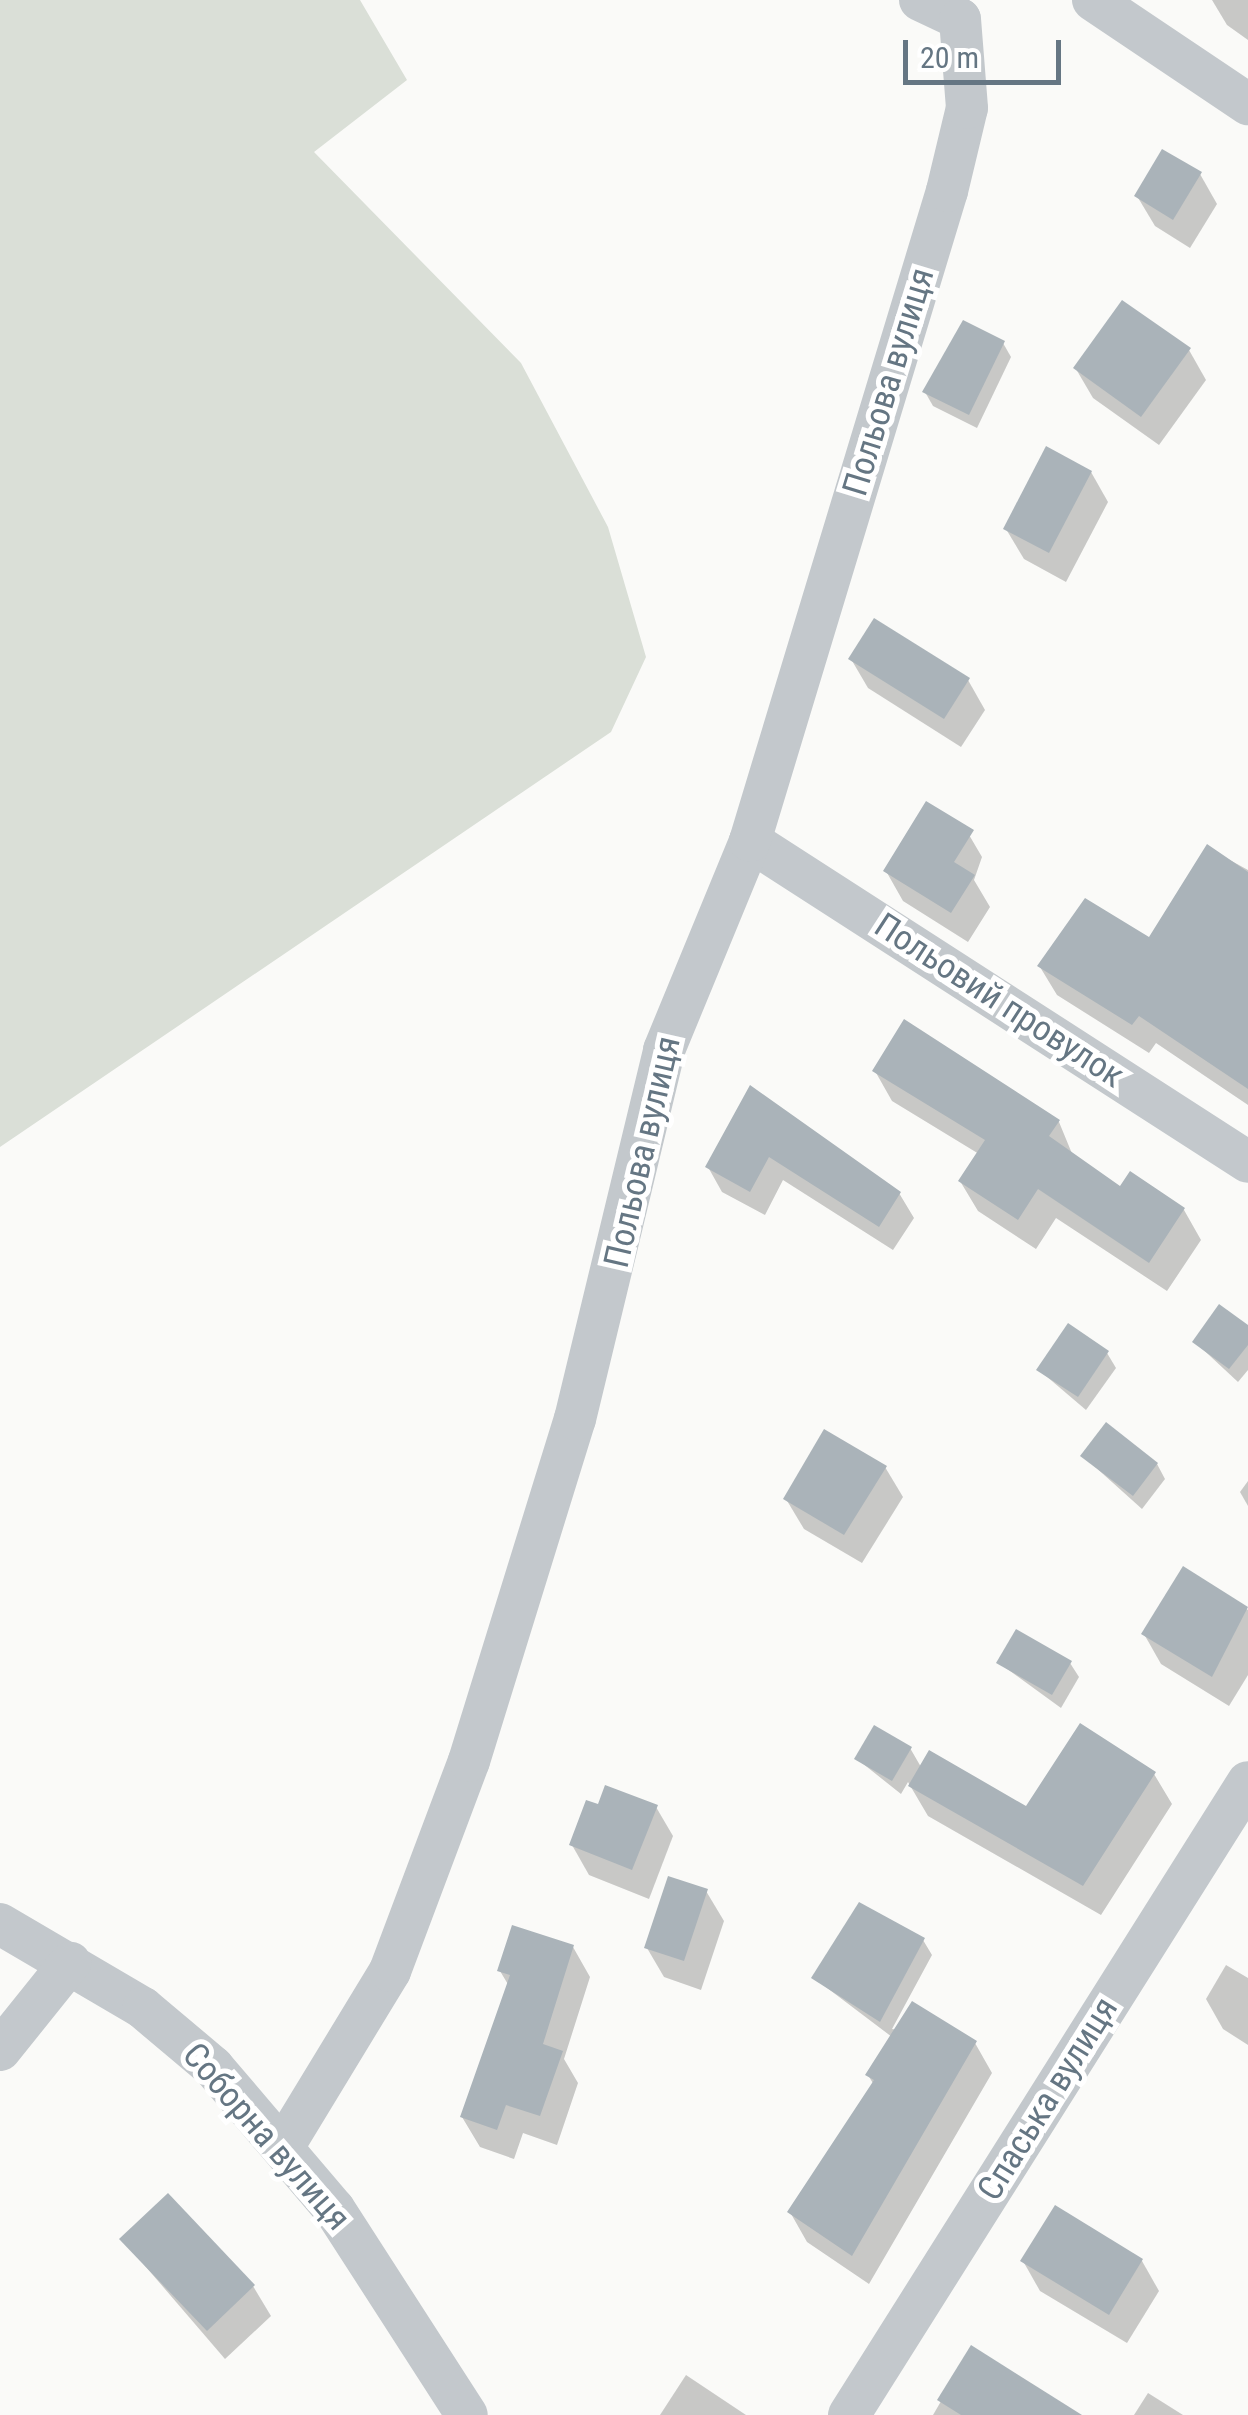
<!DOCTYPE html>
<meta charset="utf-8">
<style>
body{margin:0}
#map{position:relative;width:1248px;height:2415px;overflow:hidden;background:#fafaf8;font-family:"Roboto Condensed",sans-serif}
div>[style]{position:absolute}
.green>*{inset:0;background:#dadfd7}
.shadow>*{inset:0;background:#0003}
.building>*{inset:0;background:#aab3b9}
.street>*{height:42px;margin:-21px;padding:0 21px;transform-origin:21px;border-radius:21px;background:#c3c8cc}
span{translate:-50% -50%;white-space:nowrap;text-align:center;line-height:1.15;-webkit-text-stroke:10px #fff;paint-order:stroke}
.street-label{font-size:35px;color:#657683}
.scale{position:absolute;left:903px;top:40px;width:158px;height:45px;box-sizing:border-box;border:5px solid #657683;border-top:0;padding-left:12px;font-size:30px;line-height:35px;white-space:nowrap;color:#657683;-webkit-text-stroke:8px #fff;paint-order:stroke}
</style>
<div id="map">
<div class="green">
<i style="clip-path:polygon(0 0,360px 0,407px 80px,314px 152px,521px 363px,608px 527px,646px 657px,611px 732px,0 1147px)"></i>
</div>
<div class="shadow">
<i style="clip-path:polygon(1212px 0,1248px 0,1248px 40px,1227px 25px)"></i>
<i style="clip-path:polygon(1200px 174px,1217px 204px,1190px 248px,1155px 226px,1137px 196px)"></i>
<i style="clip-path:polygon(1003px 343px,1011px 357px,977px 428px,933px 406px,925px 392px)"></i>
<i style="clip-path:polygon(1189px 350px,1206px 380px,1159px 445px,1093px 398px,1076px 369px)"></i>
<i style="clip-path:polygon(1091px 472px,1108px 502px,1066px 582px,1024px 559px,1006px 529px)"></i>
<i style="clip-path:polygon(851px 659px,968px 680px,985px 710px,961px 747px,868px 688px)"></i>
<i style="clip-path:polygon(965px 828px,982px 857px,974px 880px,990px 907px,968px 942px,903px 901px,886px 871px)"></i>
<i style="clip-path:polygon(1208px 848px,1248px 870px,1248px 1105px,1156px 1043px,1149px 1053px,1057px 995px,1040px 967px,1150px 941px)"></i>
<i style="clip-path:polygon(904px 1023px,1059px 1122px,1073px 1156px,1121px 1189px,1184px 1210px,1201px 1240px,1167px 1291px,1056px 1218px,1036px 1249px,978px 1211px,960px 1181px,979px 1154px,892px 1101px,875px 1071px)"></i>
<i style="clip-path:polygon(751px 1088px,899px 1193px,914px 1218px,893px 1250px,783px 1180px,765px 1215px,722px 1192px,708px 1167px)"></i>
<i style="clip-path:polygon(1248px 1328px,1248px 1370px,1238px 1382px,1195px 1342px)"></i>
<i style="clip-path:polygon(1107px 1353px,1116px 1368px,1086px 1410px,1039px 1370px)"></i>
<i style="clip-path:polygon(1083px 1456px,1157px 1464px,1165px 1479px,1142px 1509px)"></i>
<i style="clip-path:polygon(885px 1467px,903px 1497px,862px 1563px,804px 1529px,786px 1499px)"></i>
<i style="clip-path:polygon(1248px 1481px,1248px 1506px,1240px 1492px)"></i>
<i style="clip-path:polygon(1184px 1570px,1248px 1610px,1248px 1675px,1229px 1706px,1161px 1664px,1144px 1634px)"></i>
<i style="clip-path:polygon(999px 1663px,1070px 1663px,1079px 1677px,1061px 1708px)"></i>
<i style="clip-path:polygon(910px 1748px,921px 1767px,1027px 1810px,1154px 1774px,1172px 1804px,1101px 1915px,928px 1816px,908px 1782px,901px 1794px,857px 1759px)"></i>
<i style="clip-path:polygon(656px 1807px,673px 1836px,649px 1899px,589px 1875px,572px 1845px)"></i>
<i style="clip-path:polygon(706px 1891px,724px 1921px,701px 1990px,664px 1977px,647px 1948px)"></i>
<i style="clip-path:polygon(923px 1940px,932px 1955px,892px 2029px,975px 2043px,992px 2073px,869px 2284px,807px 2242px,790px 2212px,874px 2085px,868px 2075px,892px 2037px,814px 1978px)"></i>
<i style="clip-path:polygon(573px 1947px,590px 1977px,564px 2059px,578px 2083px,557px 2145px,523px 2133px,514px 2159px,480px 2147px,462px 2117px,509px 1986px,500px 1971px)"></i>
<i style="clip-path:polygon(1226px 1965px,1248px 1978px,1248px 2045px,1223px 2029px,1206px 1999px)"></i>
<i style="clip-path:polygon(122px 2239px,253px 2286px,271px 2316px,225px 2359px)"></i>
<i style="clip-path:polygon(1023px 2261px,1142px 2261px,1159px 2291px,1127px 2343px,1040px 2291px)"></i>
<i style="clip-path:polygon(972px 2348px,1078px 2415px,933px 2415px)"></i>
<i style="clip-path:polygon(686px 2375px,746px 2415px,660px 2415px)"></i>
<i style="clip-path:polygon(1148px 2393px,1183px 2415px,1134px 2415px)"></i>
</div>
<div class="building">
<i style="clip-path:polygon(1162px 149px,1202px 172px,1173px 220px,1134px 196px)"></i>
<i style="clip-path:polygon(1122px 300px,1191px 348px,1141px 417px,1073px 368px)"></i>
<i style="clip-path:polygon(963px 320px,1005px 341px,969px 415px,922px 392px)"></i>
<i style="clip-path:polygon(1046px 446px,1092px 471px,1049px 553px,1003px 529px)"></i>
<i style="clip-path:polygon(874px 618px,970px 678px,944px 719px,848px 659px)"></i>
<i style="clip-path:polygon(926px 801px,974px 830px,954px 862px,975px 875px,951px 913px,883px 871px)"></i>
<i style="clip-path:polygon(1207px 844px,1248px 872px,1248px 1089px,1139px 1016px,1132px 1025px,1037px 966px,1085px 898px,1149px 937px)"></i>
<i style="clip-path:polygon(904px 1019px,1060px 1120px,1049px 1136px,1120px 1186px,1130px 1171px,1185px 1208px,1149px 1263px,1038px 1189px,1018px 1220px,958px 1181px,985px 1140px,872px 1071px)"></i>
<i style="clip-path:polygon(750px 1085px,901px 1192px,879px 1227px,769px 1157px,750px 1192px,705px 1167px)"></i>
<i style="clip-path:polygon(1219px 1304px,1248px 1325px,1248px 1345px,1229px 1369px,1192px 1342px)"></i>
<i style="clip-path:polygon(1068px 1323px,1109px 1351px,1078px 1397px,1036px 1370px)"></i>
<i style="clip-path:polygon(1106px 1422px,1158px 1463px,1133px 1496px,1080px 1456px)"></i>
<i style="clip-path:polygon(824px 1429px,887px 1466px,844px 1535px,783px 1499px)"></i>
<i style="clip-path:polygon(1183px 1566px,1248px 1607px,1212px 1677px,1141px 1634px)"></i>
<i style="clip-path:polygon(1016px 1629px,1072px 1661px,1052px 1695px,996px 1663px)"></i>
<i style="clip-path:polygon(1080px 1723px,1156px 1772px,1083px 1886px,908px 1786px,929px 1750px,1026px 1806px)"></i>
<i style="clip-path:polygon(874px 1725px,912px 1747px,892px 1781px,854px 1759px)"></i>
<i style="clip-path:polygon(605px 1785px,658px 1805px,632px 1870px,569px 1845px,586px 1800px,598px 1804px)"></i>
<i style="clip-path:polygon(668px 1876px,708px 1889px,684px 1961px,644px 1948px)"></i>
<i style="clip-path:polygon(859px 1902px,925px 1938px,880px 2022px,811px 1978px)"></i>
<i style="clip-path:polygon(512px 1925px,574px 1945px,543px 2044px,563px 2051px,540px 2116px,506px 2105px,497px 2130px,460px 2117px,510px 1975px,497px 1971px)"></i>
<i style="clip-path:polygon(912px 2001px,977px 2041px,852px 2256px,787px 2212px,874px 2080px,865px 2075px)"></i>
<i style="clip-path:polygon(168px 2193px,255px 2285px,207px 2331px,119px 2239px)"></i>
<i style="clip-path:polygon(1055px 2205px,1143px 2259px,1109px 2315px,1020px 2261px)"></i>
<i style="clip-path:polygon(971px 2345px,1082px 2415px,961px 2415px,937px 2400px)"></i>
</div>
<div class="street">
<i style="left:920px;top:0;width:44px;rotate:25.4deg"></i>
<i style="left:1093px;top:0;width:187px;rotate:33.9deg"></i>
<i style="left:750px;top:841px;width:592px;rotate:32.8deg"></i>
<i style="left:0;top:1924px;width:166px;rotate:30.4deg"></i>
<i style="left:143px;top:2008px;width:92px;rotate:40.1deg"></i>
<i style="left:213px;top:2067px;width:187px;rotate:49.6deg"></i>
<i style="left:334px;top:2209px;width:245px;rotate:57.2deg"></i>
<i style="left:0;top:2050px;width:112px;rotate:-51.2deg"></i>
<i style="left:283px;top:2147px;width:206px;rotate:-58.7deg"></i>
<i style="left:390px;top:1971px;width:224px;rotate:-69.4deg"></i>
<i style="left:469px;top:1761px;width:358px;rotate:-72.8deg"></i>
<i style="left:575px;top:1419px;width:380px;rotate:-76.4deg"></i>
<i style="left:664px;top:1050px;width:226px;rotate:-67.6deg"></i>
<i style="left:750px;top:841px;width:679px;rotate:-73.14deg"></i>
<i style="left:947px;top:191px;width:85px;rotate:-76.5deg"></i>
<i style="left:967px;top:108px;width:89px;rotate:-94.5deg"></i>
<i style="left:849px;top:2415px;width:748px;rotate:-57.78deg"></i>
</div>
<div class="street-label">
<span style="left:889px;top:382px;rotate:-73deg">Польова вулиця</span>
<span style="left:999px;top:1001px;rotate:33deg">Польовий провулок</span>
<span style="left:643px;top:1152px;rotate:-77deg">Польова вулиця</span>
<span style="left:1048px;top:2099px;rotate:-58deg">Спаська вулиця</span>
<span style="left:266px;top:2137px;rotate:49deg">Соборна вулиця</span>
</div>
<div class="scale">20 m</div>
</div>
